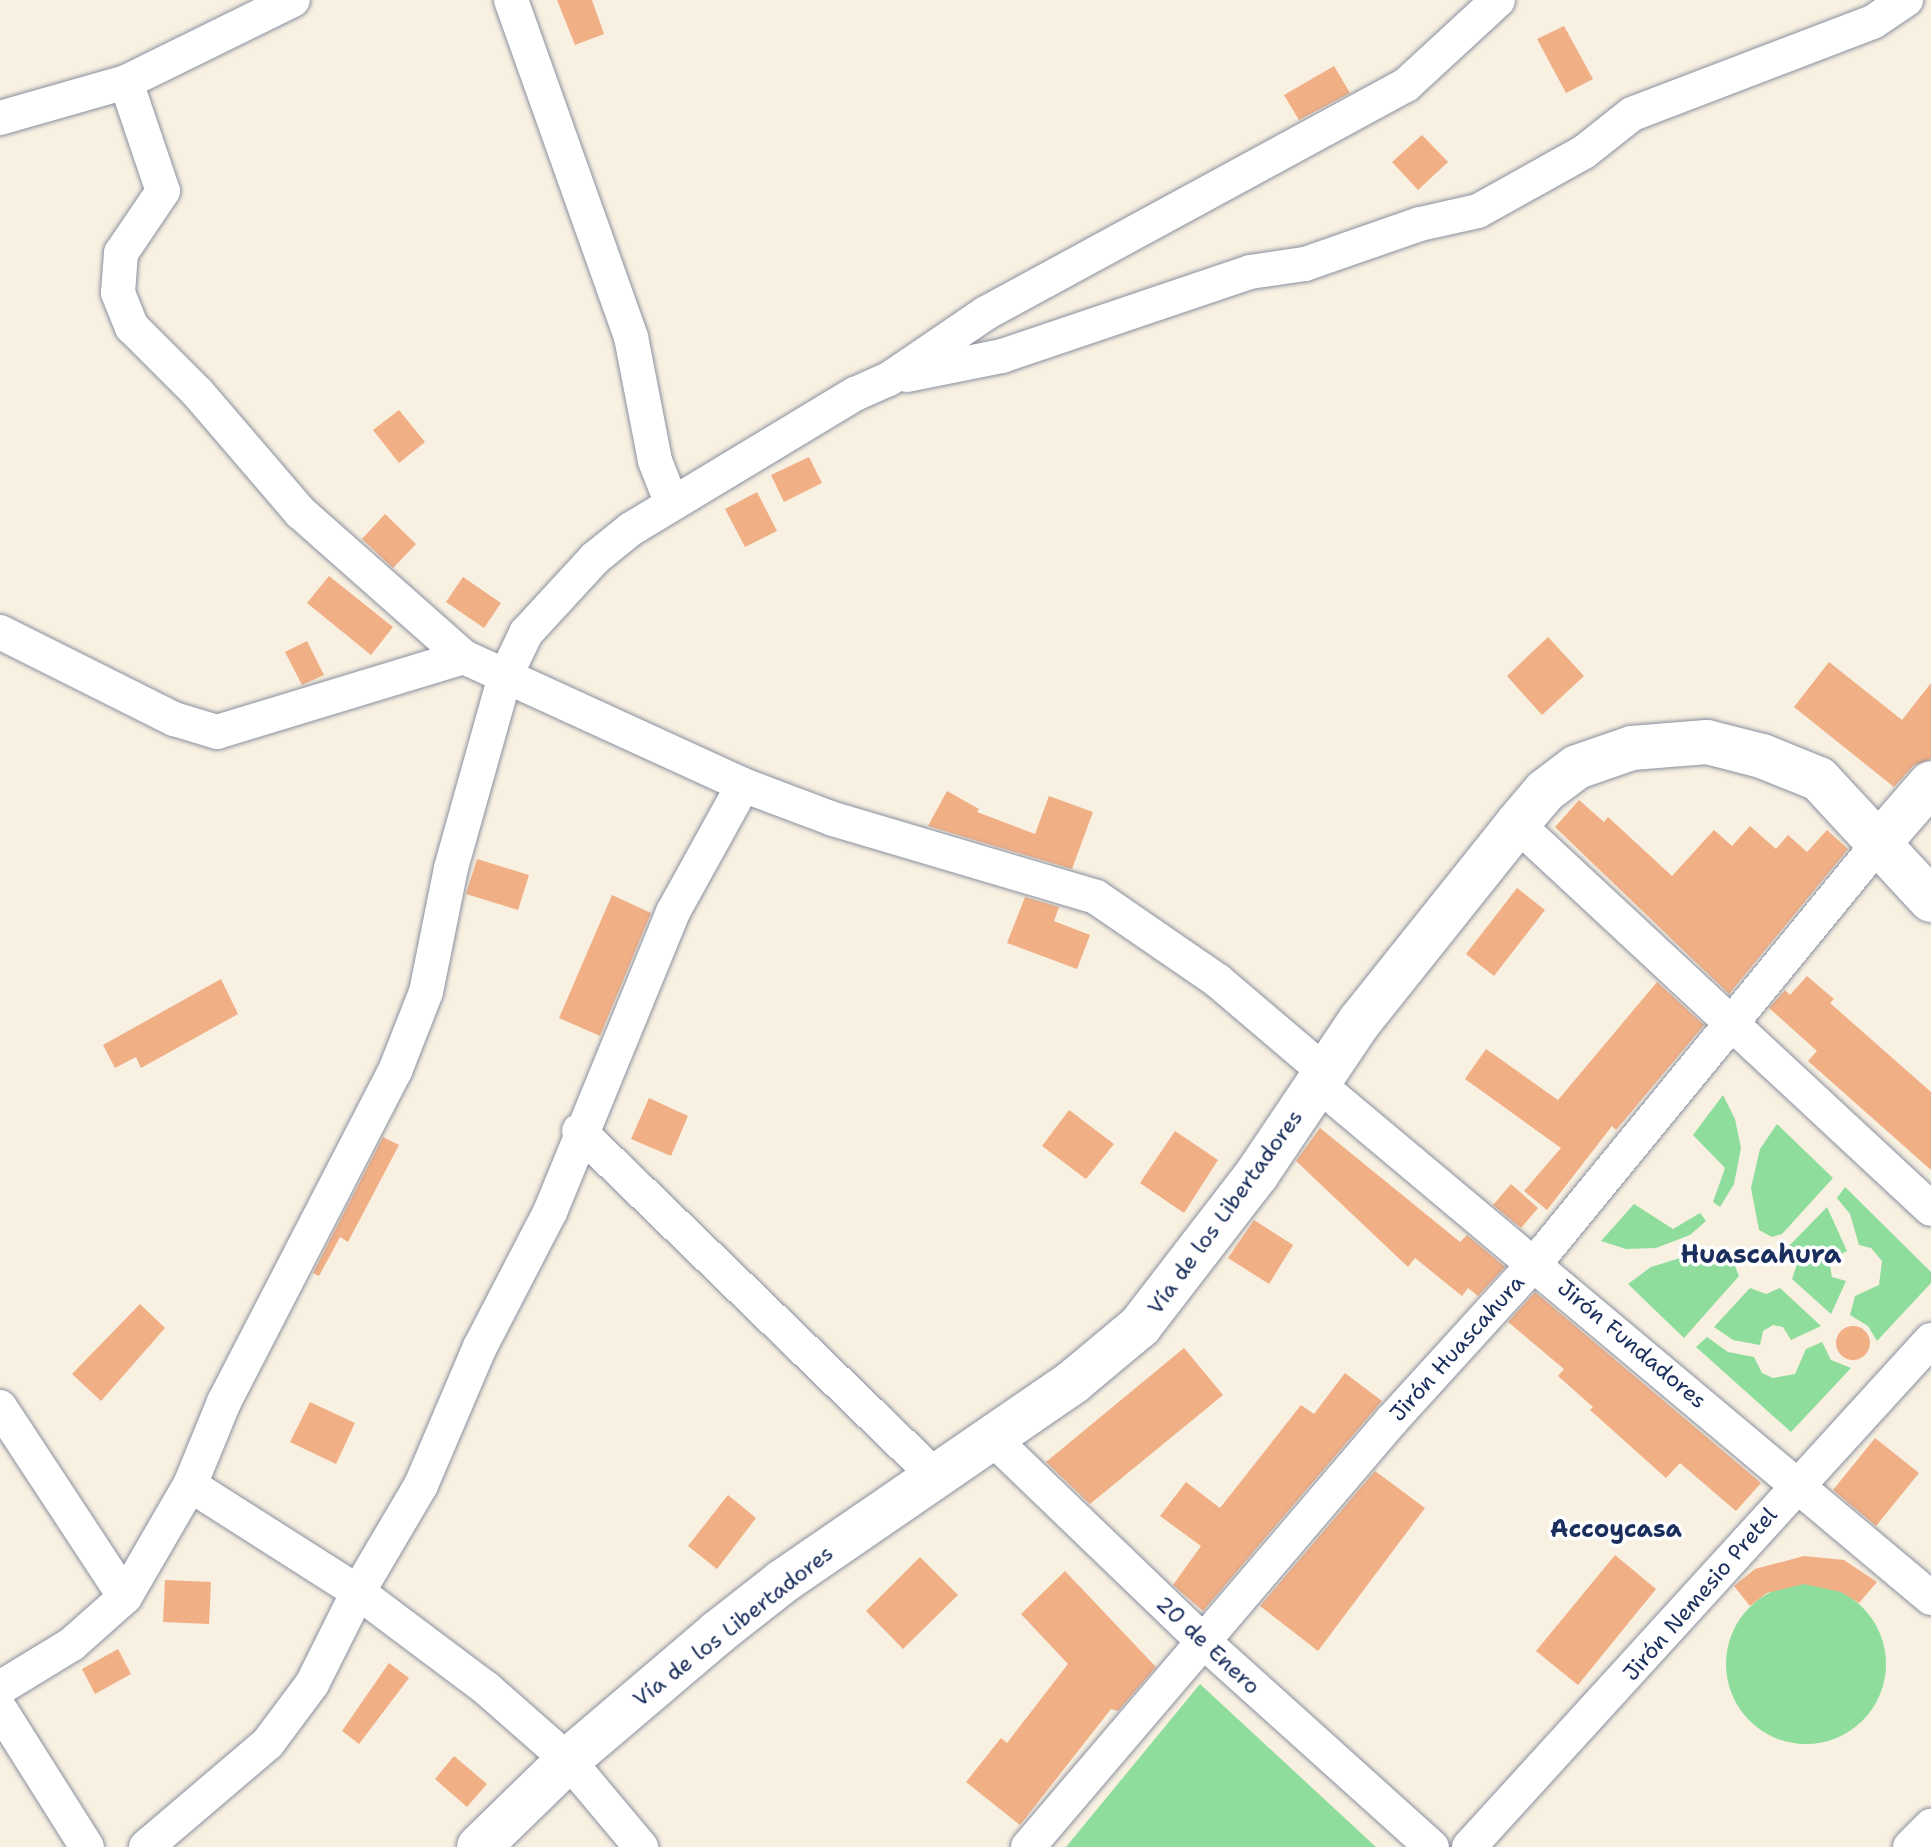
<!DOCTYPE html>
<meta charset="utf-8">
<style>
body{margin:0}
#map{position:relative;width:1931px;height:1847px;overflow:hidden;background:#f8f0e1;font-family:"Shantell Sans",sans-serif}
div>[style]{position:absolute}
.green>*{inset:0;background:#8edd9c}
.round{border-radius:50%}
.building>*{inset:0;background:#f1af86}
.roads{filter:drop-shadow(0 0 2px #8a90a0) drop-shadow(0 0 2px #8a90a0)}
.minor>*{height:34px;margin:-17px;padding:0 17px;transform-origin:17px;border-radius:17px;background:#fff}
.tertiary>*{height:44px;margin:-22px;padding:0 22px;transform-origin:22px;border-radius:22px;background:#fff}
.trunk>*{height:44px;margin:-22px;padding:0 22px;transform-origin:22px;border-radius:22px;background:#fff}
span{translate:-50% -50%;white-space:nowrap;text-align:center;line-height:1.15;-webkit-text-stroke:7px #fff;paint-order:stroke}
.street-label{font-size:22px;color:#1b2f5e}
.neighbourhood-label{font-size:24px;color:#1b2f5e;font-weight:700}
.quarter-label{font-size:26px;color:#1b2f5e;font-weight:700}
</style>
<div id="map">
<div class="green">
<i style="clip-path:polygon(1723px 1095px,1735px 1119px,1741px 1148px,1734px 1184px,1720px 1207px,1713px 1202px,1725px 1168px,1693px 1135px)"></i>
<i style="clip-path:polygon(1777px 1124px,1833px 1178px,1782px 1234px,1772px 1237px,1759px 1230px,1751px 1188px,1760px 1149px)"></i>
<i style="clip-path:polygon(1845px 1187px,1931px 1272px,1931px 1283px,1877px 1341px,1868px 1326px,1850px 1315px,1855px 1296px,1879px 1285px,1882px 1261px,1871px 1248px,1859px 1245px,1850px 1214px,1837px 1198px)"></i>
<i style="clip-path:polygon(1634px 1204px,1673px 1229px,1700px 1213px,1706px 1221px,1690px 1235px,1656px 1248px,1626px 1249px,1601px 1241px)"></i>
<i style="clip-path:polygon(1827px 1207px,1847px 1251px,1829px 1260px,1832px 1277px,1846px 1281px,1831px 1314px,1792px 1279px,1797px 1264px,1789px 1246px)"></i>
<i style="clip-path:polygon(1690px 1255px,1732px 1259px,1739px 1276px,1684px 1338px,1628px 1284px,1651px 1267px)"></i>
<i style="clip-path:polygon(1750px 1288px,1766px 1294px,1780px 1288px,1821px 1326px,1791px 1340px,1783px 1327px,1773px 1325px,1763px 1331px,1760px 1345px,1733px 1340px,1714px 1327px)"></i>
<i style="clip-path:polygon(1707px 1337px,1728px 1352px,1754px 1357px,1762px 1373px,1773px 1378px,1795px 1374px,1806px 1349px,1822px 1342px,1831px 1360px,1851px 1368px,1791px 1432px,1696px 1347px)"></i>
<i class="round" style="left:1726px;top:1584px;width:160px;height:160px"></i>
<i style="clip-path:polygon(1200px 1684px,1376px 1847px,1066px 1847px)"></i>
</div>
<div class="building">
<i style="clip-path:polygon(557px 0,592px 0,604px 34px,575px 45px)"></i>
<i style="clip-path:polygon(1564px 26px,1593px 79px,1566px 93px,1537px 39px)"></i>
<i style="clip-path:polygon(1334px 66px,1350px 93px,1299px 120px,1284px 95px)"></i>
<i style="clip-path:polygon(1422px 135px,1448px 162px,1418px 190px,1392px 162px)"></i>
<i style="clip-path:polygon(399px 410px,425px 442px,399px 463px,373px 430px)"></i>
<i style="clip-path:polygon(809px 457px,822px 483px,784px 502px,771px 475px)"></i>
<i style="clip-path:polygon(757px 492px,777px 531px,745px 547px,725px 509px)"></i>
<i style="clip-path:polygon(385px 514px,416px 544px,393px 568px,362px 539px)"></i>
<i style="clip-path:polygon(329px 576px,393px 627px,371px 655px,307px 603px)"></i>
<i style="clip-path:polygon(463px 577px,501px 603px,484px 628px,446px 602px)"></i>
<i style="clip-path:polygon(1548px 637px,1584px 676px,1542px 715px,1507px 676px)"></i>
<i style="clip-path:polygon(307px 641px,324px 675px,302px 685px,285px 652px)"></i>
<i style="clip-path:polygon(1829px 662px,1902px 720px,1931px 683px,1931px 759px,1913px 766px,1894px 787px,1794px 707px)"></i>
<i style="clip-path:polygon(947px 791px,979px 809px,977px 812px,1035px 834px,1049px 796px,1093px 812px,1072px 869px,928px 826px)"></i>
<i style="clip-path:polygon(1579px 800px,1604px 822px,1608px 817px,1672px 876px,1714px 830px,1732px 846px,1750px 826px,1776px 849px,1788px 835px,1807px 852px,1827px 830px,1848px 849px,1729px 994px,1555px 827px)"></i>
<i style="clip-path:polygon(477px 859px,529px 875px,518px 910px,466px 894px)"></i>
<i style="clip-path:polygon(1517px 888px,1545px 910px,1494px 976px,1466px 954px)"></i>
<i style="clip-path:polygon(612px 895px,651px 913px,600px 1036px,559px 1018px)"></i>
<i style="clip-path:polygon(1025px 897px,1059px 907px,1054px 921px,1090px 935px,1077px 969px,1007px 943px)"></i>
<i style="clip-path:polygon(1807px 976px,1834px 999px,1830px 1003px,1931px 1092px,1931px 1170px,1808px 1061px,1817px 1051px,1769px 1008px,1785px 990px,1790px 995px)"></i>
<i style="clip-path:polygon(221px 979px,238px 1014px,141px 1068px,136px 1057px,115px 1068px,103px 1045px)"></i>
<i style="clip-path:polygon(1657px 982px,1704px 1025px,1616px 1130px,1612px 1126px,1547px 1210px,1524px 1191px,1561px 1148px,1465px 1079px,1486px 1049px,1558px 1100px)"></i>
<i style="clip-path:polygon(649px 1098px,688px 1116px,671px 1156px,631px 1139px)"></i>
<i style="clip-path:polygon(1069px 1110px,1114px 1144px,1086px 1179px,1042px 1146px)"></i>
<i style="clip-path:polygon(1320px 1128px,1460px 1242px,1467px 1235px,1505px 1267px,1478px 1296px,1468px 1288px,1462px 1296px,1415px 1258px,1408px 1267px,1296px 1161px)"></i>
<i style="clip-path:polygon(1175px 1131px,1218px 1160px,1184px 1213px,1140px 1183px)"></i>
<i style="clip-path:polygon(383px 1137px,399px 1145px,348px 1242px,340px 1237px,319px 1276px,313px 1273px)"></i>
<i style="clip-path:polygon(1511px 1184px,1538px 1208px,1521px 1228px,1493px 1205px)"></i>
<i style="clip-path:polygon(1254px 1220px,1293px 1245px,1269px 1284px,1228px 1258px)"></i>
<i style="clip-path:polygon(1535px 1292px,1761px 1483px,1736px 1511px,1680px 1463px,1666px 1478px,1590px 1410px,1593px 1407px,1558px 1376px,1564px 1369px,1508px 1322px)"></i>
<i style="clip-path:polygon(140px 1304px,165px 1328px,101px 1401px,72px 1374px)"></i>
<i class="round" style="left:1836px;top:1326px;width:34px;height:34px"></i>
<i style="clip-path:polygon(1184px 1348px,1223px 1395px,1090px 1504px,1046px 1462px)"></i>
<i style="clip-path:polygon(1345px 1373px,1382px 1401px,1203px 1611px,1173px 1585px,1201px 1546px,1160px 1516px,1186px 1482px,1220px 1508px,1301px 1405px,1314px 1414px)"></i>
<i style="clip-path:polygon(310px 1402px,355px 1423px,336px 1464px,290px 1442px)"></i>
<i style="clip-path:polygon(1875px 1438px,1919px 1473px,1876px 1526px,1833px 1490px)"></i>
<i style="clip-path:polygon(1375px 1471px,1425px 1508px,1318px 1651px,1260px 1606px)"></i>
<i style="clip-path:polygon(728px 1495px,756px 1518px,717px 1569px,688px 1546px)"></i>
<i style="clip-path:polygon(1615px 1555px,1656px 1589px,1578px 1685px,1536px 1651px)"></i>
<i style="clip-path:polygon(1804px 1556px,1844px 1560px,1877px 1582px,1859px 1603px,1841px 1592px,1804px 1584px,1767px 1593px,1750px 1606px,1734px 1586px,1755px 1569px)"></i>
<i style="clip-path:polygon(920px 1557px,958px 1595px,903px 1649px,866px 1611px)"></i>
<i style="clip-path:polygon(1065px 1571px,1156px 1667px,1118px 1711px,1111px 1709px,1020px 1825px,966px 1782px,1001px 1738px,1007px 1743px,1068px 1664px,1021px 1614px)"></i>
<i style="clip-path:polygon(165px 1580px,211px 1582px,209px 1624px,163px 1622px)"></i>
<i style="clip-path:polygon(118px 1649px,131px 1674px,95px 1694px,82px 1669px)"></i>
<i style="clip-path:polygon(389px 1663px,409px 1678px,359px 1744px,342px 1731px)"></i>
<i style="clip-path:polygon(454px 1756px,487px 1784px,467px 1807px,435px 1779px)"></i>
</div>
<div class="roads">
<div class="minor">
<i style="left:511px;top:0;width:358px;rotate:70.4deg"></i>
<i style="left:631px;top:337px;width:126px;rotate:79deg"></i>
<i style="left:655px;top:461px;width:46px;rotate:68.4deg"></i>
<i style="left:126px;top:82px;width:115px;rotate:71.3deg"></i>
<i style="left:163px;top:191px;width:75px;rotate:124.1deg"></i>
<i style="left:121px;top:253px;width:40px;rotate:94.3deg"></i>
<i style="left:118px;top:293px;width:37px;rotate:68deg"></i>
<i style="left:132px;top:327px;width:93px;rotate:45deg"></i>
<i style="left:198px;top:393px;width:157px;rotate:49.4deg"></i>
<i style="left:300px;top:512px;width:219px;rotate:41.5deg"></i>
<i style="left:464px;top:657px;width:307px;rotate:24.6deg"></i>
<i style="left:743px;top:785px;width:96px;rotate:20.7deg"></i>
<i style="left:833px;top:819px;width:274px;rotate:16.5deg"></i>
<i style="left:1096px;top:897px;width:148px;rotate:34.5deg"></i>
<i style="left:1218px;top:981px;width:142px;rotate:40.4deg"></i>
<i style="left:0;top:118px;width:131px;rotate:-15.9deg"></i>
<i style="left:126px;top:82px;width:186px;rotate:-26.2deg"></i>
<i style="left:907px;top:375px;width:97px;rotate:-11.3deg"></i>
<i style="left:1002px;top:356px;width:262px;rotate:-18.7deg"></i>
<i style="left:1250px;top:272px;width:56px;rotate:-8.3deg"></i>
<i style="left:1305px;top:264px;width:122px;rotate:-19.2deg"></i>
<i style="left:1420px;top:224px;width:59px;rotate:-12.6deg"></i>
<i style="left:1478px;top:211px;width:121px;rotate:-29.1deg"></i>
<i style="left:1584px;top:152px;width:61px;rotate:-38.4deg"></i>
<i style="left:1632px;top:114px;width:258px;rotate:-20.9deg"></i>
<i style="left:1873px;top:22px;width:40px;rotate:-34deg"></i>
<i style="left:0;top:632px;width:195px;rotate:26.6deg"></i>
<i style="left:174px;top:719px;width:45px;rotate:16.8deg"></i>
<i style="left:217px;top:732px;width:258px;rotate:-16.9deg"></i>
<i style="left:1517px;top:824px;width:565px;rotate:42.92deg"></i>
<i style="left:1318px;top:1084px;width:800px;rotate:39.98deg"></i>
<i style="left:579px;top:1131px;width:496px;rotate:44.1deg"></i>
<i style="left:0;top:1407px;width:227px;rotate:56.7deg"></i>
<i style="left:991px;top:1437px;width:294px;rotate:43.9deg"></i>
<i style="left:1203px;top:1641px;width:308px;rotate:42deg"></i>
<i style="left:190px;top:1485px;width:199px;rotate:32.5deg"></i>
<i style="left:358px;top:1592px;width:160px;rotate:36.9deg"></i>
<i style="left:486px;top:1688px;width:109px;rotate:41.3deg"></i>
<i style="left:568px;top:1760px;width:114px;rotate:50deg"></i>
<i style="left:0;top:1688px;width:84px;rotate:-31.4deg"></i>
<i style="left:72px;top:1644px;width:71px;rotate:-41.6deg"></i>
<i style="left:125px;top:1597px;width:129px;rotate:-59.9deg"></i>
<i style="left:190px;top:1485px;width:90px;rotate:-67.7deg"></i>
<i style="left:224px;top:1402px;width:373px;rotate:-62.7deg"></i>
<i style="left:395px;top:1071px;width:85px;rotate:-68.6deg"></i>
<i style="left:426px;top:992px;width:126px;rotate:-78.6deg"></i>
<i style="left:451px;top:868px;width:196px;rotate:-74.3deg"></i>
<i style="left:504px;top:679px;width:51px;rotate:-64.4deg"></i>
<i style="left:526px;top:633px;width:102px;rotate:-47.4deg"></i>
<i style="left:595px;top:558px;width:46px;rotate:-38.9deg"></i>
<i style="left:631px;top:529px;width:262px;rotate:-31.1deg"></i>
<i style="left:855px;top:394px;width:37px;rotate:-24deg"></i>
<i style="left:889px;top:379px;width:117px;rotate:-34.2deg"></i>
<i style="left:986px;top:313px;width:478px;rotate:-28.5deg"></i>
<i style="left:1406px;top:85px;width:125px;rotate:-42.7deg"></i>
<i style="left:0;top:1709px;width:163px;rotate:57.8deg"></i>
<i style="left:146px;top:1847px;width:160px;rotate:-40.4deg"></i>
<i style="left:268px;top:1743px;width:74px;rotate:-53.3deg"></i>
<i style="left:312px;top:1684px;width:103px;rotate:-63.4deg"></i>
<i style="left:358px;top:1592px;width:124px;rotate:-59.5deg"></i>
<i style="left:421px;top:1485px;width:150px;rotate:-66.9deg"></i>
<i style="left:480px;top:1347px;width:152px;rotate:-62.6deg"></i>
<i style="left:550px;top:1212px;width:324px;rotate:-67.7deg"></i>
<i style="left:673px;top:912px;width:145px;rotate:-61.1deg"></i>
<i style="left:1028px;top:1847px;width:561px;rotate:-49.55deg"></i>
<i style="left:1392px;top:1420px;width:214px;rotate:-47.7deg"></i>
<i style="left:1536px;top:1262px;width:541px;rotate:-50.7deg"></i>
<i style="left:1469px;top:1847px;width:686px;rotate:-47.66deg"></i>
<i style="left:1910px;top:1847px;width:30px;rotate:-45deg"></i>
</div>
<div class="tertiary">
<i style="left:1879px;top:843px;width:79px;rotate:-49.1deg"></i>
</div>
<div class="trunk">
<i style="left:479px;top:1847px;width:124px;rotate:-44.3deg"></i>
<i style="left:568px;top:1760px;width:196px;rotate:-40.4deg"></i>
<i style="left:717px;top:1633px;width:83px;rotate:-38.1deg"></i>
<i style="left:782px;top:1582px;width:354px;rotate:-34.5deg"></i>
<i style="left:1074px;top:1381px;width:86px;rotate:-39.8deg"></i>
<i style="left:1140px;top:1326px;width:192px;rotate:-52.4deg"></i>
<i style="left:1257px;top:1174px;width:184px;rotate:-56.1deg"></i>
<i style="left:1360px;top:1021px;width:252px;rotate:-51.4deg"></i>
<i style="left:1517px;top:824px;width:43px;rotate:-49.7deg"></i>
<i style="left:1545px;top:791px;width:40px;rotate:-37deg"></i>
<i style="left:1577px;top:767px;width:58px;rotate:-19.1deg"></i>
<i style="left:1632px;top:748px;width:75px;rotate:-4.6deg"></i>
<i style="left:1707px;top:742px;width:57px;rotate:14.3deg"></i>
<i style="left:1762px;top:756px;width:61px;rotate:22deg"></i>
<i style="left:1819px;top:779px;width:165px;rotate:47.2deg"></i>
</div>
</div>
<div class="street-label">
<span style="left:1225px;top:1212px;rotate:-54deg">Vía de los Libertadores</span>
<span style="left:1632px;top:1344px;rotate:40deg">Jirón Fundadores</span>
<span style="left:1457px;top:1348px;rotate:-48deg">Jirón Huascahura</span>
<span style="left:1700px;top:1594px;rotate:-49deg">Jirón Nemesio Pretel</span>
<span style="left:733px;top:1626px;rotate:-38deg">Vía de los Libertadores</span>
<span style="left:1208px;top:1645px;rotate:43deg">20 de Enero</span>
</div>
<div class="neighbourhood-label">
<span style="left:1616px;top:1530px">Accoycasa</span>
</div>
<div class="quarter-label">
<span style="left:1761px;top:1254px">Huascahura</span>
</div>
</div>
